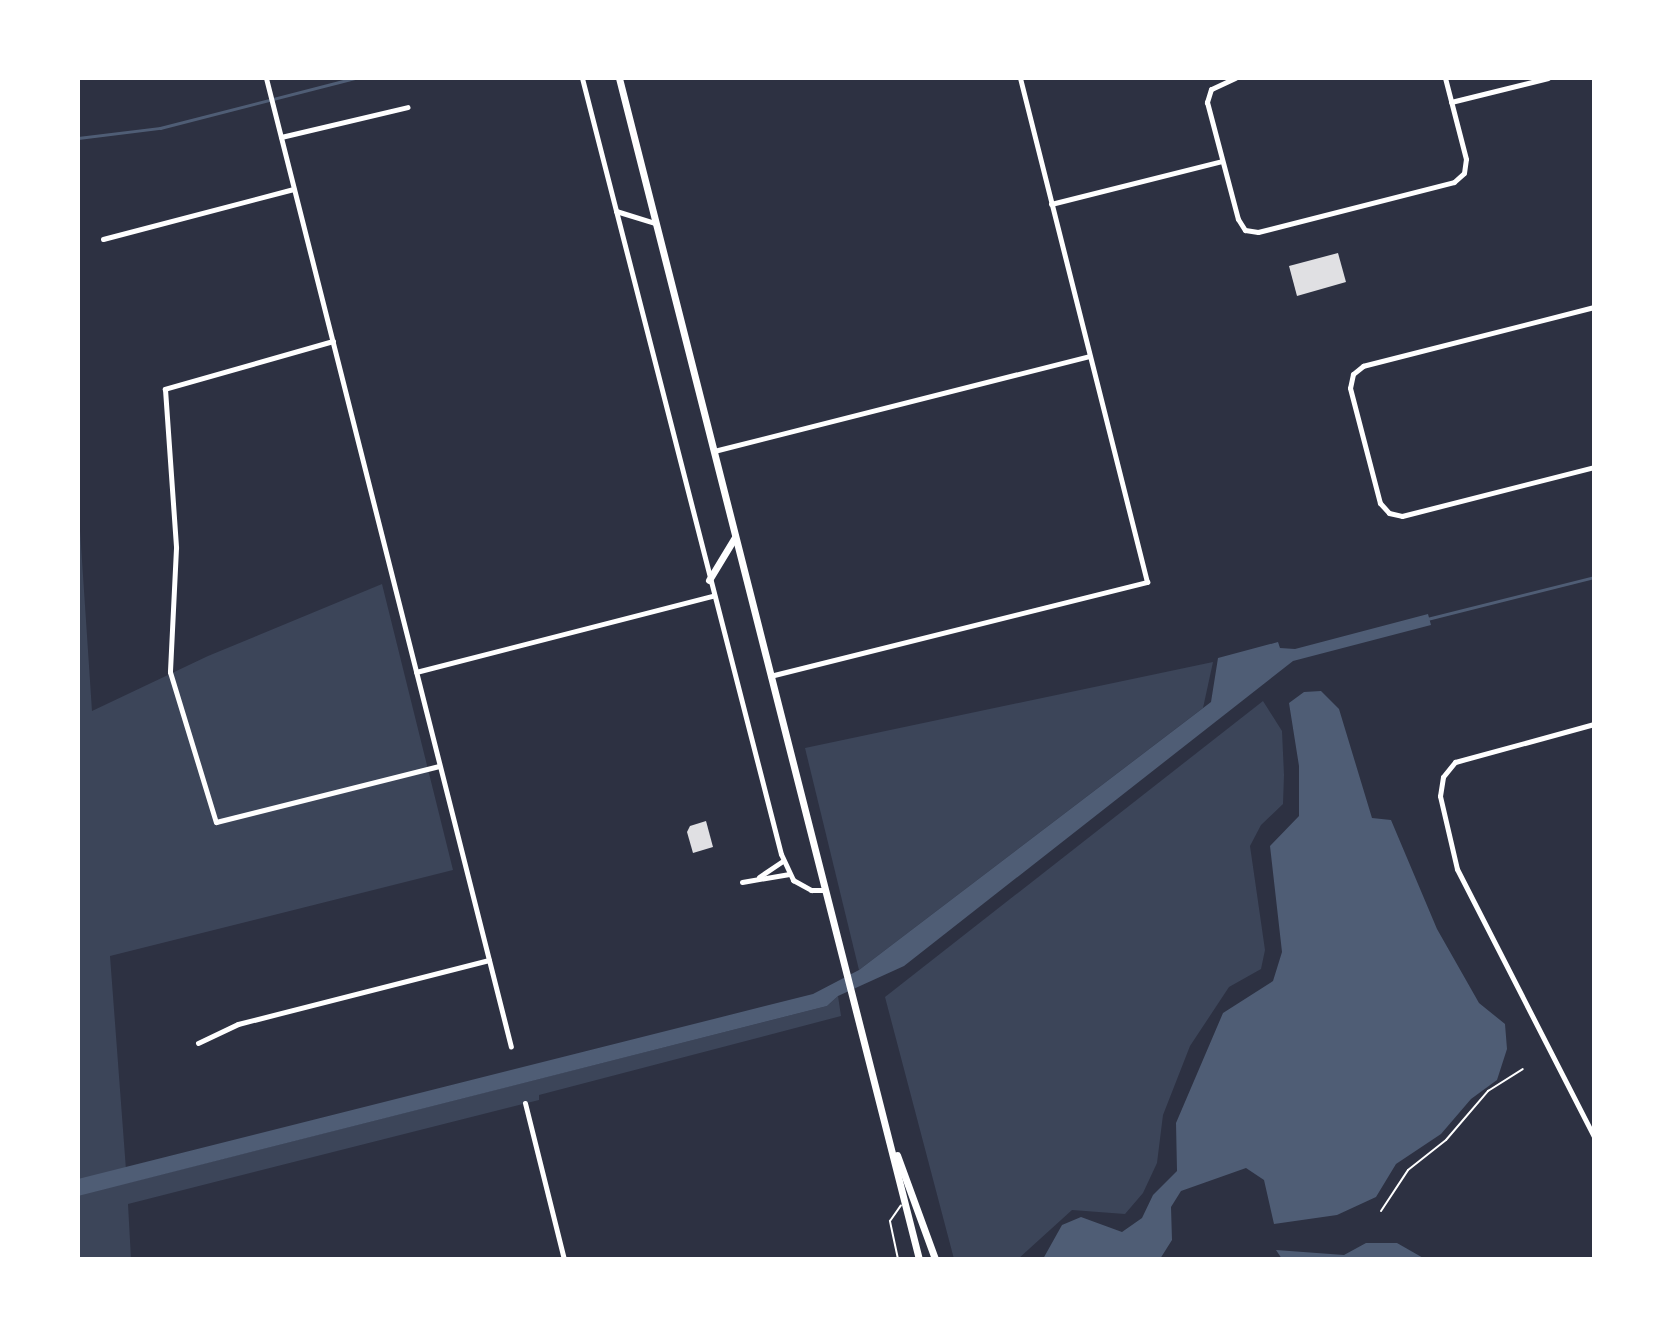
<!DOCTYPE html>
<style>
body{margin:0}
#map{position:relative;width:1672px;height:1337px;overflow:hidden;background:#2d3142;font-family:"Fira Sans",sans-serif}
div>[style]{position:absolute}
.green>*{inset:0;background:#3c4559}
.water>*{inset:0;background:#4f5d75}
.stream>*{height:3px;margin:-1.5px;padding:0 1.5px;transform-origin:1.5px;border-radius:1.5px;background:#4f5d75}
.building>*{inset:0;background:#e0e0e3}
.path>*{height:2px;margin:-1px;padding:0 1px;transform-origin:1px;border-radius:1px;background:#fff}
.service>*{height:2px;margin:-1px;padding:0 1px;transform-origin:1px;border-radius:1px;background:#fff}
.minor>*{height:5px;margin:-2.5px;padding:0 2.5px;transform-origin:2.5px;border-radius:2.5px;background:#fff}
.primary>*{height:7px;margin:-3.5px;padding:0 3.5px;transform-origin:3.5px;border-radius:3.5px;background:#fff}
span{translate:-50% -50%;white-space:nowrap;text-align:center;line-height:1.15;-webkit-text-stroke:6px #fff;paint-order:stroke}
.frame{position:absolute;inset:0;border:80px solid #fff;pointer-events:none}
</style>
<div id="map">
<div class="green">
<i style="clip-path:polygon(78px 500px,92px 711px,208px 656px,382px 584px,453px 870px,110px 956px,127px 1183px,827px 1006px,838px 996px,841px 1016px,539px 1095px,539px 1100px,128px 1204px,131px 1259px,78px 1259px)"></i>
<i style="clip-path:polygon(1213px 662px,1203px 708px,859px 970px,805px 748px)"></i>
<i style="clip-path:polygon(1263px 701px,1282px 731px,1284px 775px,1283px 804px,1261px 825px,1250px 846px,1265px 950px,1261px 969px,1229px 987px,1190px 1046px,1163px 1115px,1157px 1163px,1143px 1193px,1125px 1214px,1072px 1210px,1018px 1259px,954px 1259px,885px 997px)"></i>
</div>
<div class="water">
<i style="clip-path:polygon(1428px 614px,1431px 625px,1293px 661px,904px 966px,838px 996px,827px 1006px,78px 1196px,78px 1179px,813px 994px,859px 970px,1211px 702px,1218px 658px,1278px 642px,1280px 648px,1295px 649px)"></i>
<i style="clip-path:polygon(1321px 691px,1339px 709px,1372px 818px,1391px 820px,1437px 929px,1479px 1003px,1505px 1024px,1507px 1049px,1497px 1080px,1471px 1099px,1441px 1134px,1396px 1164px,1376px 1197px,1337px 1215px,1274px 1224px,1264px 1180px,1246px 1168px,1181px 1191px,1171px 1207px,1172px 1240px,1160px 1259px,1043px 1259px,1062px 1225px,1081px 1217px,1122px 1232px,1142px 1218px,1153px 1195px,1177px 1171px,1176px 1123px,1223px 1013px,1273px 981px,1282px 952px,1270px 846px,1299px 816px,1299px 766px,1289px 703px,1304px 692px)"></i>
<i style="clip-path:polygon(1366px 1243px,1397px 1243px,1425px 1259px,1282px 1259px,1276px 1250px,1344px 1255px)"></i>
</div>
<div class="stream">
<i style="left:78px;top:138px;width:83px;rotate:-7deg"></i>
<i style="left:160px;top:128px;width:201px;rotate:-14.4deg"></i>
<i style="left:1427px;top:619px;width:172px;rotate:-14.1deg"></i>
</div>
<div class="building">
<i style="clip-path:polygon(1338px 253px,1346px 282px,1297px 296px,1289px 266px)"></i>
<i style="clip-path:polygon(706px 821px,713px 847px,693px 853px,687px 832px,690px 826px)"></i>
</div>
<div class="path">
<i style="left:1381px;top:1211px;width:49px;rotate:-56.6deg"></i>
<i style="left:1408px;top:1170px;width:48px;rotate:-38.3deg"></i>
<i style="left:1446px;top:1140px;width:65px;rotate:-49.4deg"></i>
<i style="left:1488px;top:1091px;width:41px;rotate:-32.2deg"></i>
</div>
<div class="service">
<i style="left:898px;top:1259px;width:39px;rotate:-102deg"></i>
<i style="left:890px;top:1221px;width:19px;rotate:-55deg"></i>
</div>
<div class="minor">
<i style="left:266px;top:78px;width:999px;rotate:75.81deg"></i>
<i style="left:582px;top:78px;width:801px;rotate:75.62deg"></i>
<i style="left:781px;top:854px;width:29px;rotate:65deg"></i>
<i style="left:793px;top:880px;width:21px;rotate:29deg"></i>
<i style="left:811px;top:890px;width:14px"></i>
<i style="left:1235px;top:78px;width:26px;rotate:155deg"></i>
<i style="left:1211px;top:89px;width:14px;rotate:107deg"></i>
<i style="left:1207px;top:102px;width:121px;rotate:75.2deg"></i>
<i style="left:1238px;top:219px;width:13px;rotate:58deg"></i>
<i style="left:1245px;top:230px;width:13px;rotate:9deg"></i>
<i style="left:1258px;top:232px;width:202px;rotate:-14.3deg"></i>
<i style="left:1454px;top:182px;width:13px;rotate:-42deg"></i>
<i style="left:1464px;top:173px;width:14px;rotate:-82deg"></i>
<i style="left:1466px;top:159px;width:84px;rotate:-104.5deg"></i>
<i style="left:1451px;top:102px;width:100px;rotate:-13.9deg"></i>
<i style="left:281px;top:137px;width:130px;rotate:-13.3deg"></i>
<i style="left:1051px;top:204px;width:176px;rotate:-14.1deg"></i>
<i style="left:616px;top:211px;width:41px;rotate:17.1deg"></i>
<i style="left:103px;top:239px;width:197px;rotate:-14.7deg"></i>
<i style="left:1594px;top:307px;width:238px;rotate:165.7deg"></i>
<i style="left:1363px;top:366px;width:13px;rotate:141deg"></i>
<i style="left:1353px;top:374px;width:14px;rotate:102deg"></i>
<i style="left:1350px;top:388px;width:119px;rotate:75.4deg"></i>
<i style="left:1380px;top:503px;width:13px;rotate:48deg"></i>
<i style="left:1389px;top:513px;width:13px;rotate:13deg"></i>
<i style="left:1402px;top:516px;width:198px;rotate:-14.3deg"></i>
<i style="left:333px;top:341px;width:175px;rotate:164.1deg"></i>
<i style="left:165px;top:389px;width:159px;rotate:86deg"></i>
<i style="left:176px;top:548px;width:124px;rotate:92.8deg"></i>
<i style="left:170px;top:672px;width:157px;rotate:73deg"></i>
<i style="left:216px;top:822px;width:230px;rotate:-14.1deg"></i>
<i style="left:714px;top:451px;width:387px;rotate:-14.2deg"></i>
<i style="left:416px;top:672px;width:307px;rotate:-14.4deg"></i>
<i style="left:770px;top:676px;width:389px;rotate:-14deg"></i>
<i style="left:1147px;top:582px;width:520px;rotate:-104.14deg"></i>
<i style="left:1594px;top:724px;width:144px;rotate:164.7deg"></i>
<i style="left:1455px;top:762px;width:19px;rotate:129deg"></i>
<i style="left:1443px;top:777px;width:19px;rotate:99deg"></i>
<i style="left:1440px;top:796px;width:75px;rotate:76.9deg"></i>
<i style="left:1457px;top:869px;width:301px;rotate:62.9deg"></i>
<i style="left:759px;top:877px;width:29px;rotate:-34deg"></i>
<i style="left:742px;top:882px;width:48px;rotate:-9.7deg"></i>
<i style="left:198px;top:1043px;width:44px;rotate:-25.4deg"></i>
<i style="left:238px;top:1024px;width:259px;rotate:-14.3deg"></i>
<i style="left:525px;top:1103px;width:161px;rotate:76deg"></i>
</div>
<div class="primary">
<i style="left:619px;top:78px;width:1219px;rotate:75.75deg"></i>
<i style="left:709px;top:580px;width:50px;rotate:-58.8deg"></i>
<i style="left:897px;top:1155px;width:111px;rotate:69.9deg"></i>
</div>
<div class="frame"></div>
</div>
